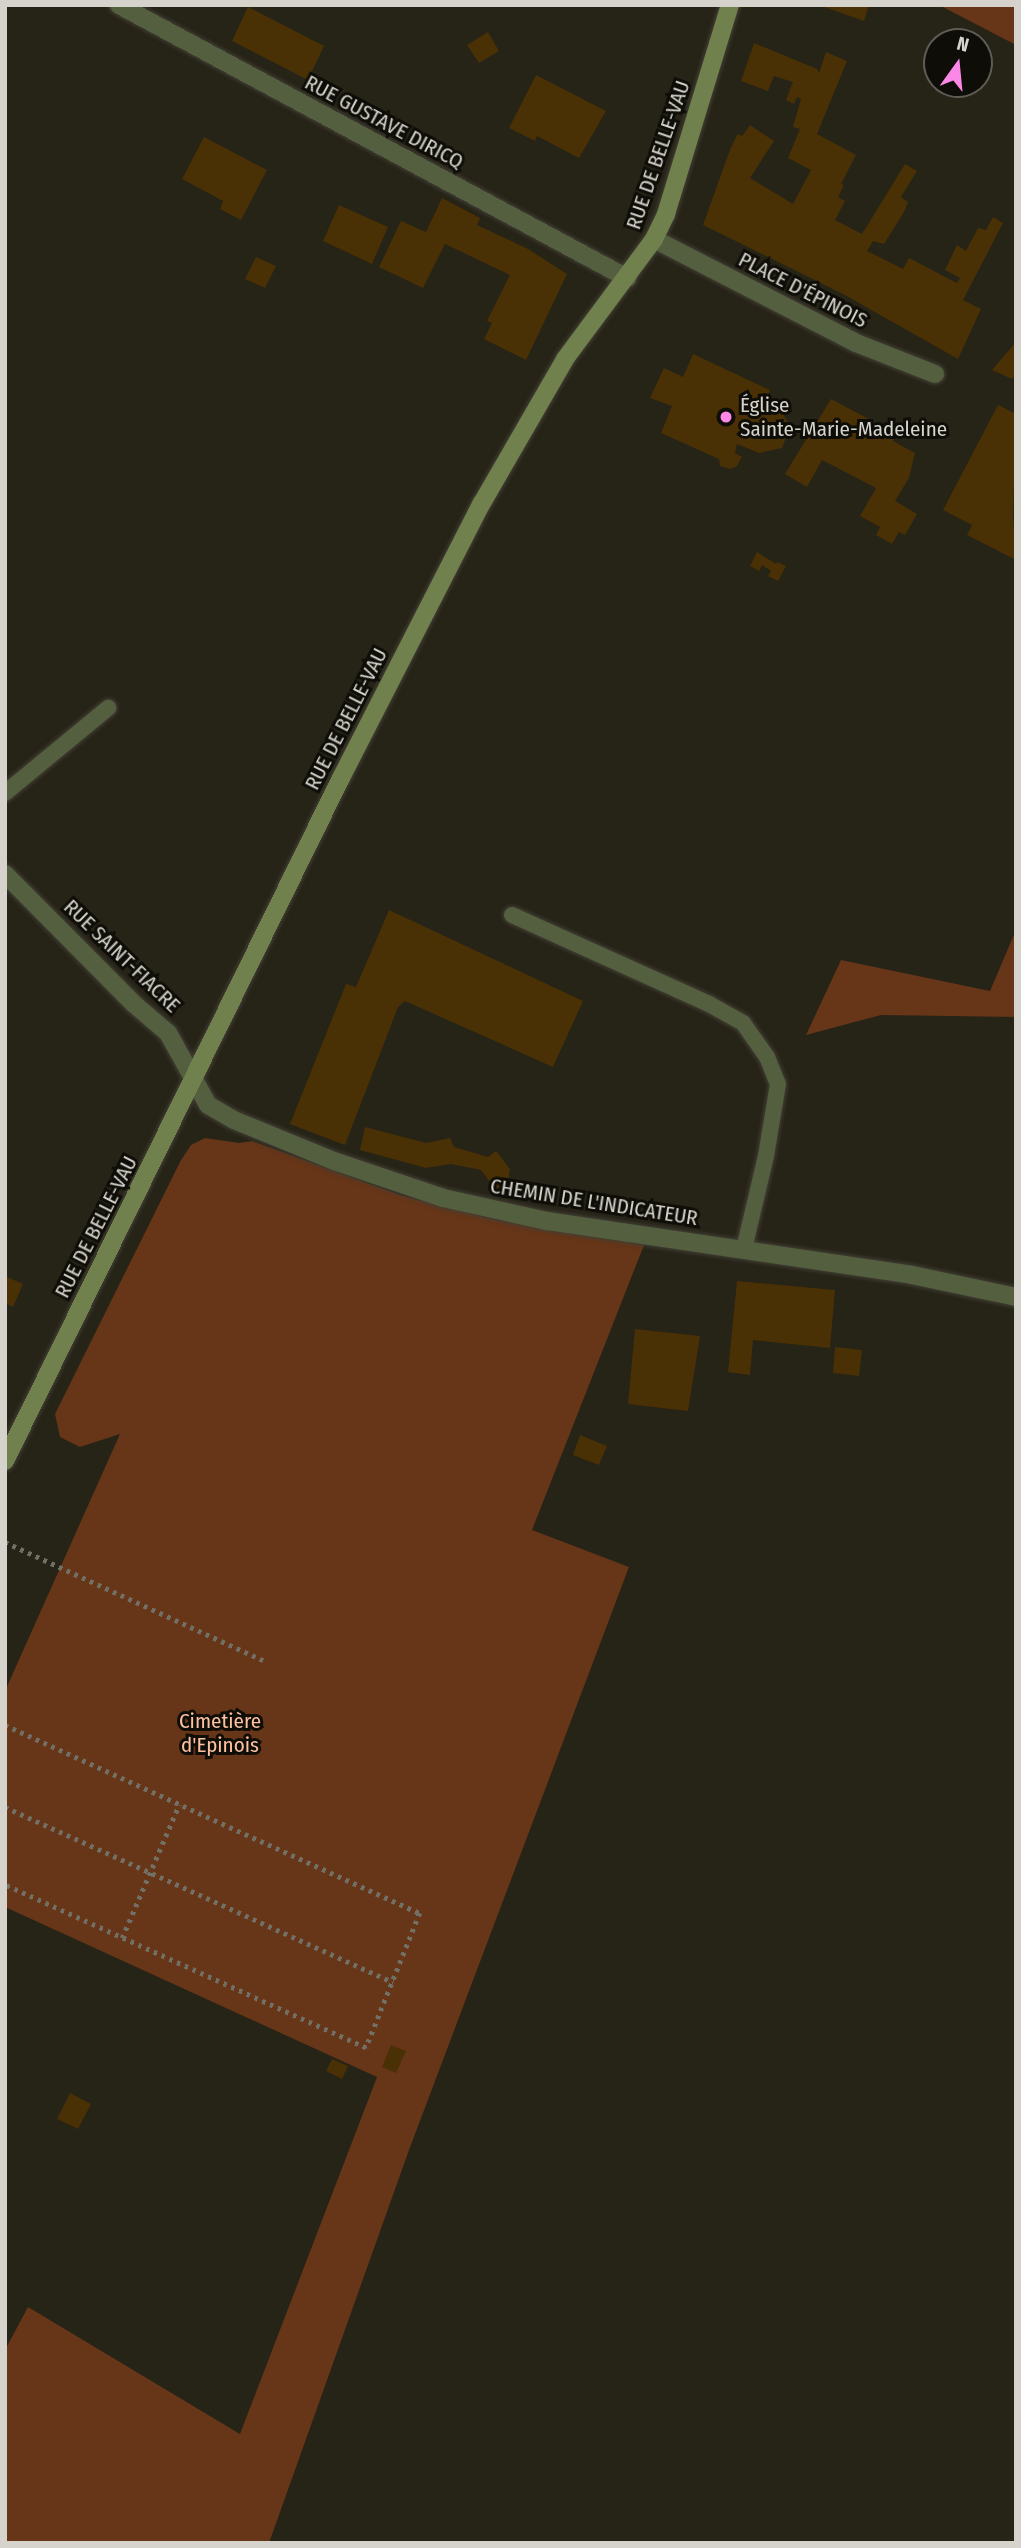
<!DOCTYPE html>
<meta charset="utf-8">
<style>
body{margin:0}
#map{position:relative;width:1021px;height:2548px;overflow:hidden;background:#262317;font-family:"Fira Sans Condensed",sans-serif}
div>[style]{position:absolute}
.green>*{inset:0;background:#673518}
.building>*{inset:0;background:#4a3005}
.path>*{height:4.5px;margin-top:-2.25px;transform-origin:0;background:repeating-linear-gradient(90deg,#726f65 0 3.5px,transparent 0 8.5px)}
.roads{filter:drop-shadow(0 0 2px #423f34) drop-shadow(0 0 2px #423f34)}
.lane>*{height:16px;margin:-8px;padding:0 8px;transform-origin:8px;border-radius:8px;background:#545f40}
.street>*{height:18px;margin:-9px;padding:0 9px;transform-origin:9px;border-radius:9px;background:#545f40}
.secondary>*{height:18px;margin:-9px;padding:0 9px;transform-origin:9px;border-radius:9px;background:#70814e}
.dots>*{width:19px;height:19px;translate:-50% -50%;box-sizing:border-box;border:4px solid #0e0d07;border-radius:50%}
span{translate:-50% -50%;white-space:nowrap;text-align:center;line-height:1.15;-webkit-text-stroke:6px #0e0d07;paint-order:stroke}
.street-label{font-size:21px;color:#d5d3cb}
.poi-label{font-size:21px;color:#d5d3cb}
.left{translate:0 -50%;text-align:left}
.park-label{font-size:21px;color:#fec09f}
.frame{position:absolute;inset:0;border:7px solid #d5d3cb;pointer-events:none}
.north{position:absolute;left:923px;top:28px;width:70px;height:70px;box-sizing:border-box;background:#0e0d07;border:2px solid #5e5c55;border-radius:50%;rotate:15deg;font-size:19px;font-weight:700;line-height:28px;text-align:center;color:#d5d3cb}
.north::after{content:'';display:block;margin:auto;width:24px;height:32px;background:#fb87e6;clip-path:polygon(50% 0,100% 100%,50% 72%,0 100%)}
</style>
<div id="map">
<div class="green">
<i style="clip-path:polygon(939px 5px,1016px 5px,1016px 45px)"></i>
<i style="clip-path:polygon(1016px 930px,1016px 1017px,881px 1015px,806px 1035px,841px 960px,990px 991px)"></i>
<i style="clip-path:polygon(205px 1138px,239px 1143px,252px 1141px,400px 1195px,492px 1219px,644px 1245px,532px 1530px,629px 1567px,409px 2150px,269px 2543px,5px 2543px,5px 2350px,28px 2307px,240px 2434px,377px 2077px,5px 1907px,5px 1691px,120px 1434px,80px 1447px,60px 1437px,55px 1414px,181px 1160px,191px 1145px)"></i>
</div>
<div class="building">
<i style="clip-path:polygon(819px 5px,869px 5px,864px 21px)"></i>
<i style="clip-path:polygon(248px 7px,324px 46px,308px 80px,232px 41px)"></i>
<i style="clip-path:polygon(488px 32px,499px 51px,479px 63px,467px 45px)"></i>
<i style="clip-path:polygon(754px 43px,817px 69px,819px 73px,826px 52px,847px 61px,817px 134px,856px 155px,841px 184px,844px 185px,838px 197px,845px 201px,835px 220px,862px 234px,905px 164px,917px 171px,901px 197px,908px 202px,904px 212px,884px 244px,873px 241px,867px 251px,903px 269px,909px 258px,957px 283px,960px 278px,945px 270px,957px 245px,966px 251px,978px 228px,986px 230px,993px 217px,1003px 223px,963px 300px,981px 309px,958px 359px,843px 294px,703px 225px,731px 147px,738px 134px,742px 136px,750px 125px,774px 141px,750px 178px,793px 204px,811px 170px,788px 158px,800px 129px,793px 127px,801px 99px,797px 97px,794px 104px,786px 100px,793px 82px,774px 76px,768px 91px,741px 81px)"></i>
<i style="clip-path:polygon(536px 75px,606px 111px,579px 158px,537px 136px,535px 141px,509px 128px)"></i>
<i style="clip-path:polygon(204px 137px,267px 170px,241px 220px,220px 209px,223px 201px,182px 179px)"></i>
<i style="clip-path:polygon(442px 198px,480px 218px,477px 225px,528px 249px,567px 274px,526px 360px,484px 339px,492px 323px,487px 321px,510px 275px,445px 244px,423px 288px,379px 267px,401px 221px,426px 232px)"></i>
<i style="clip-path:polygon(339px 205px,388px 227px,372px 264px,323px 241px)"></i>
<i style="clip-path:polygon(256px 257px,276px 266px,265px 288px,245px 279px)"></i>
<i style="clip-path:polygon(1016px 342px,1016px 374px,1012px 379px,992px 370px)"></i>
<i style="clip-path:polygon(693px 354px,770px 390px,765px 401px,780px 408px,790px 427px,782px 448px,759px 453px,737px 444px,735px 453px,742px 457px,737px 466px,730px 469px,720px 466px,719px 459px,661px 433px,672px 406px,650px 398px,664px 368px,683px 377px)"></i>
<i style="clip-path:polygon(831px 399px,897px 434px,893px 441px,915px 453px,909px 478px,895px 501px,917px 514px,905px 535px,899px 532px,892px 544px,876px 535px,880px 527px,860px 516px,876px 488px,822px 460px,807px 487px,785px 474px)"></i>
<i style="clip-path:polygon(998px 405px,1016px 414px,1013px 516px,1016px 560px,967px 535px,972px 525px,943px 510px)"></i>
<i style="clip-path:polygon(757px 552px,776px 564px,777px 562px,786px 566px,778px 581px,768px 576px,771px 571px,762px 565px,759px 571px,750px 566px)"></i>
<i style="clip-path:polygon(389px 910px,583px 1001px,553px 1067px,405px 1001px,398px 1007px,345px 1145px,290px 1124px,346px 984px,356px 987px)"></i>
<i style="clip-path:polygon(365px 1127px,426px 1143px,450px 1138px,454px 1147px,488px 1157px,496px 1151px,510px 1169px,507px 1190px,494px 1187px,481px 1170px,451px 1164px,426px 1168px,360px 1150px)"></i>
<i style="clip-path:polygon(5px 1276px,23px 1284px,13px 1307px,5px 1303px)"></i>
<i style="clip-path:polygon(737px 1281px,835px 1290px,830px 1348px,753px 1340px,750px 1375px,728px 1372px)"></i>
<i style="clip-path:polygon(635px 1329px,700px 1336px,688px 1411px,628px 1404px)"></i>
<i style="clip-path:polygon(835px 1347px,862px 1350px,859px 1376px,833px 1373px)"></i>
<i style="clip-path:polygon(580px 1435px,607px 1446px,599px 1465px,573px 1455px)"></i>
<i style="clip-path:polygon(391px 2045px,406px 2051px,396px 2073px,382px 2067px)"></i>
<i style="clip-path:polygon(332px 2059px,348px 2066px,342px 2079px,326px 2071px)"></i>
<i style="clip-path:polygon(70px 2093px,91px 2104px,78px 2129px,57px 2119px)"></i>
</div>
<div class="path">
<i style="left:5px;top:1542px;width:284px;rotate:24.6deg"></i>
<i style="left:5px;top:1725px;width:456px;rotate:24.4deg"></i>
<i style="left:420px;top:1913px;width:145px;rotate:111.8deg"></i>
<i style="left:366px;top:2048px;width:396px;rotate:-155.7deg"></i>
<i style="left:5px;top:1807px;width:426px;rotate:24.3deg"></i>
<i style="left:122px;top:1938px;width:145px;rotate:-66.8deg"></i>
</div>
<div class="roads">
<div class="lane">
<i style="left:5px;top:793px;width:134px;rotate:-39.5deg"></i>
<i style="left:512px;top:915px;width:216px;rotate:24.3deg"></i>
<i style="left:709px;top:1004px;width:39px;rotate:29deg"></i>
<i style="left:743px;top:1023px;width:42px;rotate:54.8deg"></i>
<i style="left:767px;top:1057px;width:29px;rotate:68deg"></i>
<i style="left:778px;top:1084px;width:73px;rotate:99.5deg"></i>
<i style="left:766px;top:1156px;width:96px;rotate:103.3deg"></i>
</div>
<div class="street">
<i style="left:119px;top:5px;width:577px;rotate:28.25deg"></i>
<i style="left:654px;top:239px;width:227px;rotate:27.2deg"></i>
<i style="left:856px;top:343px;width:85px;rotate:21.4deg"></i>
<i style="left:5px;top:874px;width:183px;rotate:45.2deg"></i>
<i style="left:134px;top:1004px;width:45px;rotate:40.5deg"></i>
<i style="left:168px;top:1033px;width:82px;rotate:60.9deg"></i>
<i style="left:208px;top:1105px;width:30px;rotate:30deg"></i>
<i style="left:234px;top:1120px;width:108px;rotate:22.3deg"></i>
<i style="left:334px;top:1161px;width:115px;rotate:18.7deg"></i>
<i style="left:443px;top:1198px;width:107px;rotate:12.5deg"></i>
<i style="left:547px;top:1221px;width:369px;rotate:8.4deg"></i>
<i style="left:912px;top:1275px;width:106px;rotate:11.9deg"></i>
</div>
<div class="secondary">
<i style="left:5px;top:1461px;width:761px;rotate:-63.81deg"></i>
<i style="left:341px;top:778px;width:309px;rotate:-62.9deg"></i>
<i style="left:482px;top:503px;width:166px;rotate:-60deg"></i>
<i style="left:565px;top:359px;width:149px;rotate:-53.4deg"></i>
<i style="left:654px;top:239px;width:28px;rotate:-64deg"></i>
<i style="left:666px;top:214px;width:219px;rotate:-73deg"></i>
</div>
</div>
<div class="dots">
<i style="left:726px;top:417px;background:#fb87e6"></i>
</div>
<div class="street-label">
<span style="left:384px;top:122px;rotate:28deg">RUE GUSTAVE DIRICQ</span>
<span style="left:658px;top:155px;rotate:-71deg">RUE DE BELLE-VAU</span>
<span style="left:803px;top:290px;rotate:27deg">PLACE D'ÉPINOIS</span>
<span style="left:346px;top:719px;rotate:-63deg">RUE DE BELLE-VAU</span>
<span style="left:122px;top:956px;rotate:44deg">RUE SAINT-FIACRE</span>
<span style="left:594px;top:1202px;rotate:9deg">CHEMIN DE L'INDICATEUR</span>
<span style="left:96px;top:1227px;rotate:-63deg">RUE DE BELLE-VAU</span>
</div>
<div class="poi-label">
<span class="left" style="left:740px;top:417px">Église<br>Sainte-Marie-Madeleine</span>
</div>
<div class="park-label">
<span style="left:220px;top:1733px">Cimetière<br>d'Epinois</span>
</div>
<div class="frame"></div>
<div class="north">N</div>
</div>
